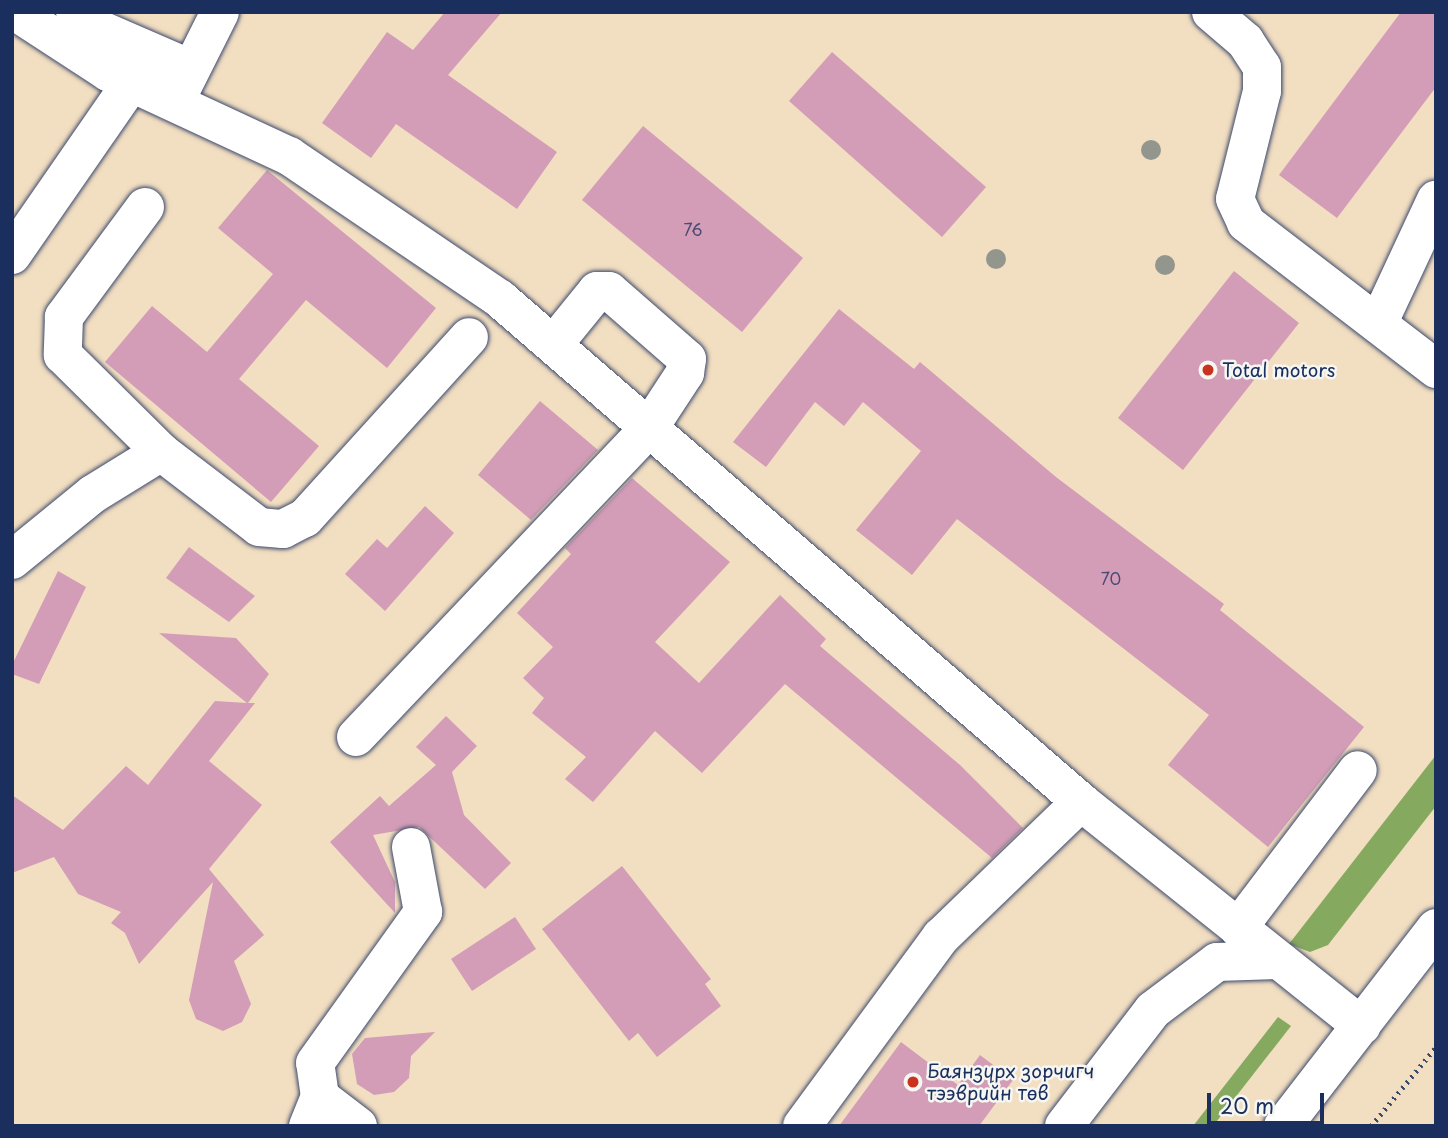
<!DOCTYPE html>
<meta charset="utf-8">
<style>
body{margin:0}
#map{position:relative;width:1448px;height:1138px;overflow:hidden;background:#f2dec1;font-family:"Playpen Sans",sans-serif}
div>[style]{position:absolute}
.forest>*{inset:0;background:#85a95e}
.building>*{inset:0;background:#d39db7}
.path>*{height:4.5px;margin-top:-2.25px;transform-origin:0;background:repeating-linear-gradient(90deg,#3b496d 0 2px,transparent 0 7px)}
.roads{filter:drop-shadow(0 0 2px #3b496d) drop-shadow(0 0 2px #3b496d)}
.minor>*{height:38px;margin:-19px;padding:0 19px;transform-origin:19px;border-radius:19px;background:#fff}
.highway>*{height:38px;margin:-19px;padding:0 19px;transform-origin:19px;border-radius:19px;background:#fff}
.trees>*{width:20px;height:20px;margin:-10px;border-radius:50%;background:#93968d}
.dots>*{width:19px;height:19px;translate:-50% -50%;box-sizing:border-box;border:4px solid #f6f6f2;border-radius:50%}
span{translate:-50% -50%;white-space:nowrap;text-align:center;line-height:1.15;-webkit-text-stroke:5px #f6f6f2;paint-order:stroke}
.number-label{font-size:16px;color:#494a74}
.number-label span{-webkit-text-stroke-width:0}
.poi-label{font-size:19px;color:#1b2f5e}
.left{translate:0 -50%;text-align:left}
.frame{position:absolute;inset:0;border:14px solid #1b2f5e;pointer-events:none}
.scale{position:absolute;left:1207px;top:1093px;width:117px;height:32px;box-sizing:border-box;border:4px solid #1b2f5e;border-top:0;padding-left:9px;font-size:21px;line-height:24px;white-space:nowrap;color:#1b2f5e;-webkit-text-stroke:5px #f6f6f2;paint-order:stroke}
</style>
<div id="map">
<div class="forest">
<i style="clip-path:polygon(1436px 755px,1436px 806px,1328px 945px,1310px 952px,1289px 944px)"></i>
<i style="clip-path:polygon(1278px 1017px,1291px 1026px,1213px 1126px,1193px 1126px)"></i>
</div>
<div class="building">
<i style="clip-path:polygon(445px 12px,502px 12px,448px 75px,557px 152px,517px 209px,396px 124px,371px 158px,322px 123px,387px 32px,413px 50px)"></i>
<i style="clip-path:polygon(1401px 12px,1436px 12px,1436px 87px,1337px 218px,1279px 175px)"></i>
<i style="clip-path:polygon(832px 52px,986px 187px,942px 237px,789px 101px)"></i>
<i style="clip-path:polygon(643px 126px,803px 258px,742px 332px,582px 200px)"></i>
<i style="clip-path:polygon(267px 170px,436px 308px,387px 368px,306px 300px,239px 379px,319px 446px,271px 502px,105px 362px,152px 306px,207px 352px,273px 274px,218px 228px)"></i>
<i style="clip-path:polygon(1234px 271px,1299px 323px,1183px 470px,1118px 418px)"></i>
<i style="clip-path:polygon(839px 309px,914px 369px,920px 362px,1056px 477px,1224px 604px,1220px 610px,1364px 727px,1268px 847px,1168px 765px,1209px 715px,957px 519px,912px 575px,856px 530px,921px 451px,863px 402px,844px 426px,815px 402px,766px 467px,733px 442px)"></i>
<i style="clip-path:polygon(540px 401px,598px 450px,531px 520px,478px 475px)"></i>
<i style="clip-path:polygon(632px 478px,730px 562px,655px 642px,699px 683px,780px 595px,826px 639px,820px 646px,960px 765px,1023px 828px,992px 858px,785px 684px,702px 773px,655px 731px,593px 802px,565px 779px,586px 757px,532px 713px,544px 698px,523px 678px,553px 647px,517px 613px,571px 554px,565px 548px)"></i>
<i style="clip-path:polygon(425px 506px,454px 533px,385px 611px,345px 574px,377px 539px,387px 548px)"></i>
<i style="clip-path:polygon(189px 547px,255px 596px,229px 622px,166px 578px)"></i>
<i style="clip-path:polygon(58px 571px,86px 587px,39px 684px,12px 674px,12px 665px)"></i>
<i style="clip-path:polygon(159px 633px,236px 638px,269px 674px,248px 703px,255px 703px,209px 761px,262px 805px,209px 869px,264px 935px,234px 961px,251px 1004px,242px 1022px,223px 1031px,196px 1019px,189px 1000px,213px 882px,139px 964px,125px 933px,111px 923px,121px 912px,78px 894px,54px 857px,12px 873px,12px 795px,63px 830px,126px 766px,148px 785px,215px 701px,247px 703px)"></i>
<i style="clip-path:polygon(446px 716px,477px 746px,452px 772px,464px 815px,511px 863px,485px 889px,419px 827px,373px 835px,395px 882px,395px 913px,330px 842px,380px 796px,389px 806px,436px 765px,416px 747px)"></i>
<i style="clip-path:polygon(622px 866px,711px 979px,705px 984px,721px 1006px,657px 1057px,638px 1033px,629px 1041px,542px 929px)"></i>
<i style="clip-path:polygon(515px 917px,536px 949px,472px 991px,451px 959px)"></i>
<i style="clip-path:polygon(435px 1032px,411px 1056px,409px 1078px,394px 1092px,374px 1095px,357px 1084px,352px 1054px,365px 1038px)"></i>
<i style="clip-path:polygon(901px 1042px,958px 1085px,980px 1055px,1013px 1080px,979px 1126px,839px 1126px)"></i>
</div>
<div class="path">
<i style="left:1371px;top:1126px;width:102px;rotate:-50.6deg"></i>
</div>
<div class="roads">
<div class="minor">
<i style="left:16px;top:12px;width:110px;rotate:33.1deg"></i>
<i style="left:108px;top:72px;width:200px;rotate:24.9deg"></i>
<i style="left:289px;top:156px;width:255px;rotate:34.1deg"></i>
<i style="left:500px;top:299px;width:768px;rotate:40.88deg"></i>
<i style="left:1081px;top:802px;width:359px;rotate:38.6deg"></i>
<i style="left:75px;top:12px;width:32px;rotate:35deg"></i>
<i style="left:101px;top:30px;width:98px;rotate:23.4deg"></i>
<i style="left:1211px;top:12px;width:45px;rotate:40.5deg"></i>
<i style="left:1245px;top:41px;width:31px;rotate:57deg"></i>
<i style="left:1262px;top:67px;width:24px;rotate:90deg"></i>
<i style="left:1262px;top:91px;width:111px;rotate:104deg"></i>
<i style="left:1235px;top:199px;width:26px;rotate:65deg"></i>
<i style="left:1246px;top:223px;width:240px;rotate:37.5deg"></i>
<i style="left:180px;top:92px;width:89px;rotate:-63.4deg"></i>
<i style="left:145px;top:207px;width:137px;rotate:126.4deg"></i>
<i style="left:64px;top:317px;width:38px;rotate:92deg"></i>
<i style="left:63px;top:355px;width:138px;rotate:44.7deg"></i>
<i style="left:161px;top:452px;width:123px;rotate:37.4deg"></i>
<i style="left:259px;top:527px;width:24px;rotate:5deg"></i>
<i style="left:283px;top:529px;width:25px;rotate:-27deg"></i>
<i style="left:305px;top:518px;width:244px;rotate:-47.8deg"></i>
<i style="left:12px;top:255px;width:209px;rotate:-55.3deg"></i>
<i style="left:1379px;top:322px;width:135px;rotate:-65deg"></i>
<i style="left:12px;top:560px;width:104px;rotate:-39.2deg"></i>
<i style="left:93px;top:494px;width:80px;rotate:-31.7deg"></i>
<i style="left:356px;top:737px;width:426px;rotate:-46.5deg"></i>
<i style="left:649px;top:428px;width:66px;rotate:-56.8deg"></i>
<i style="left:685px;top:373px;width:14px;rotate:-82deg"></i>
<i style="left:687px;top:359px;width:103px;rotate:-138.9deg"></i>
<i style="left:609px;top:291px;width:12px;rotate:180deg"></i>
<i style="left:597px;top:291px;width:68px;rotate:129.1deg"></i>
<i style="left:1238px;top:928px;width:198px;rotate:-52.8deg"></i>
<i style="left:308px;top:1126px;width:31px;rotate:-68deg"></i>
<i style="left:358px;top:1126px;width:48px;rotate:-142.7deg"></i>
<i style="left:320px;top:1097px;width:34px;rotate:-98deg"></i>
<i style="left:315px;top:1063px;width:186px;rotate:-54.4deg"></i>
<i style="left:423px;top:912px;width:66px;rotate:-100.5deg"></i>
<i style="left:802px;top:1126px;width:235px;rotate:-53.7deg"></i>
<i style="left:941px;top:937px;width:194px;rotate:-44deg"></i>
<i style="left:1064px;top:1126px;width:146px;rotate:-52.5deg"></i>
<i style="left:1153px;top:1010px;width:80px;rotate:-36.9deg"></i>
<i style="left:1217px;top:962px;width:60px;rotate:-1.9deg"></i>
</div>
<div class="highway">
<i style="left:1283px;top:1126px;width:250px;rotate:-52.3deg"></i>
</div>
</div>
<div class="trees">
<i style="left:1151px;top:150px"></i>
<i style="left:996px;top:259px"></i>
<i style="left:1165px;top:265px"></i>
</div>
<div class="dots">
<i style="left:1208px;top:370px;background:#c8321e"></i>
<i style="left:913px;top:1082px;background:#c8321e"></i>
</div>
<div class="number-label">
<span style="left:693px;top:229px">76</span>
<span style="left:1111px;top:578px">70</span>
</div>
<div class="poi-label">
<span class="left" style="left:1222px;top:370px">Total motors</span>
<span class="left" style="left:927px;top:1082px">Баянзүрх зорчигч<br>тээврийн төв</span>
</div>
<div class="frame"></div>
<div class="scale">20 m</div>
</div>
